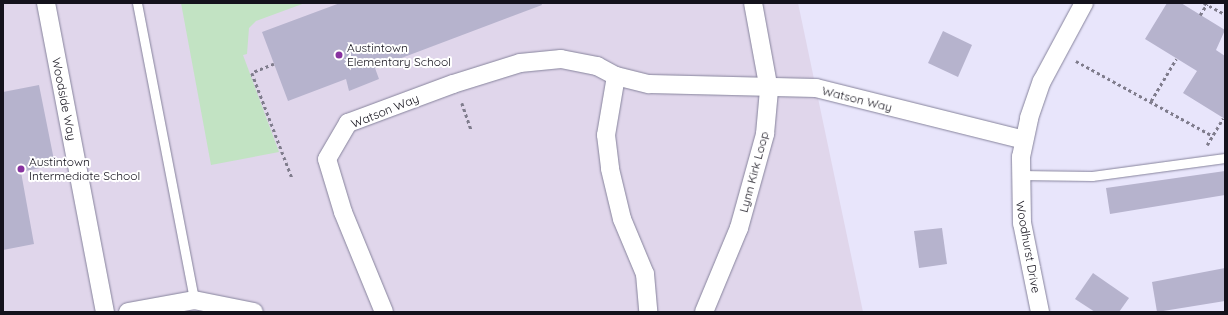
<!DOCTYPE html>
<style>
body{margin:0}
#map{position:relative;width:1228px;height:315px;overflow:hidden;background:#e8e5fb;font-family:Quicksand,sans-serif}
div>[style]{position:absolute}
.education>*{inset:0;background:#e0d6eb}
.green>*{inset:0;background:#c2e3c3}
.building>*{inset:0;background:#b6b3cd}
.path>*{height:2.5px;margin-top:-1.25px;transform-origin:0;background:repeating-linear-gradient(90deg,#7f7c8c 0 3px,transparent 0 6px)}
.roads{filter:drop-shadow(0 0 1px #86839c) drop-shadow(0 0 1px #86839c)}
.lane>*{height:9px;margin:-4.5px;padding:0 4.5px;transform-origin:4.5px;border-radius:4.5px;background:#fff}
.street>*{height:18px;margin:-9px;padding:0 9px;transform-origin:9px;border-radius:9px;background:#fff}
.dots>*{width:11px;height:11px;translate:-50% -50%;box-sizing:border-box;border:2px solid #fff;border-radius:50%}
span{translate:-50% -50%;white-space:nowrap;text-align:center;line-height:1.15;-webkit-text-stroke:4px #fff;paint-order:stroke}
.poi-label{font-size:12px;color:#14121c}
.left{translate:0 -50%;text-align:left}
.street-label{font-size:12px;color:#14121c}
.frame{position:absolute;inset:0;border:4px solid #14121c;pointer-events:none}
</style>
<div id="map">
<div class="education">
<i style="clip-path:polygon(3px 3px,798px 3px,863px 312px,3px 312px)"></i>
</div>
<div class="green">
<i style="clip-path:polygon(181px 3px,305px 3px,256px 21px,249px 28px,247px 54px,243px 55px,279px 152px,211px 165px)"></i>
</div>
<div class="building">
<i style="clip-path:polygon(340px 3px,541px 3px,542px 5px,375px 68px,379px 79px,349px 91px,346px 79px,288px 101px,262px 32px)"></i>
<i style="clip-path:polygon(1167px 3px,1181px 3px,1225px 30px,1216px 50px,1225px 56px,1225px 119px,1183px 93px,1197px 71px,1145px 39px)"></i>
<i style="clip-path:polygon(943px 31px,972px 45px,958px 77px,928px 63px)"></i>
<i style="clip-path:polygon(39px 85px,55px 165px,21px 172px,34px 244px,3px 250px,3px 92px)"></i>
<i style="clip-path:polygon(1225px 171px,1225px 195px,1110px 214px,1106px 188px)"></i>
<i style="clip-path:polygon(942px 228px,947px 264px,919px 268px,914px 231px)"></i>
<i style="clip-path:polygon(1225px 268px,1225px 301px,1157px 312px,1152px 282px)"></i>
<i style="clip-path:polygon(1093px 273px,1129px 298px,1119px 312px,1095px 312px,1075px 299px)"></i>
</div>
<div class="path">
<i style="left:1204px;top:3px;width:24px;rotate:28deg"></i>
<i style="left:1200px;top:15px;width:13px;rotate:-58deg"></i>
<i style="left:1076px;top:61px;width:156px;rotate:28.7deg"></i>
<i style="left:274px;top:64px;width:24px;rotate:158deg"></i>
<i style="left:252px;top:73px;width:112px;rotate:69.1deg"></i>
<i style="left:1151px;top:101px;width:49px;rotate:-59.2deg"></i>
<i style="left:462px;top:103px;width:28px;rotate:71deg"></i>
<i style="left:1207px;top:145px;width:31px;rotate:-59deg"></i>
</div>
<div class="roads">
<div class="lane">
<i style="left:137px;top:3px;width:302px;rotate:79.1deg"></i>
<i style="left:1019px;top:175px;width:73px;rotate:0.8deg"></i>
<i style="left:1092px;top:176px;width:134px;rotate:-7.7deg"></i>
</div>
<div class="street">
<i style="left:46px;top:3px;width:315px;rotate:79.2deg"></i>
<i style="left:616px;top:76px;width:60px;rotate:99.6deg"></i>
<i style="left:606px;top:135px;width:34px;rotate:83deg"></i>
<i style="left:610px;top:169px;width:51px;rotate:76.5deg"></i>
<i style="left:622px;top:219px;width:60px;rotate:67.3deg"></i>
<i style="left:645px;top:274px;width:38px;rotate:85deg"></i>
<i style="left:128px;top:312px;width:67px;rotate:-10.3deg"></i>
<i style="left:194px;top:300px;width:61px;rotate:11.3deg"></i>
<i style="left:384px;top:312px;width:108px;rotate:-112.3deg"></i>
<i style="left:343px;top:212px;width:55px;rotate:-106.8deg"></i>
<i style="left:327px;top:159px;width:42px;rotate:-59.7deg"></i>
<i style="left:348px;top:123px;width:112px;rotate:-20.4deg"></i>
<i style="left:453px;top:84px;width:70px;rotate:-17.4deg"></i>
<i style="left:520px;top:63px;width:41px;rotate:-5.6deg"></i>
<i style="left:561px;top:59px;width:37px;rotate:11deg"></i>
<i style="left:597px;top:66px;width:21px;rotate:28deg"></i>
<i style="left:616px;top:76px;width:34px;rotate:14deg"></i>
<i style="left:649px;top:84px;width:167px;rotate:1.4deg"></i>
<i style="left:816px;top:88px;width:214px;rotate:14deg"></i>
<i style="left:704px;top:312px;width:91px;rotate:-67.4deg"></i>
<i style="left:739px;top:228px;width:98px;rotate:-74.5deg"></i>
<i style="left:765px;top:134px;width:44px;rotate:-84.8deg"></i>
<i style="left:769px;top:90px;width:88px;rotate:-100.4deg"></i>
<i style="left:1040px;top:312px;width:91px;rotate:-101.4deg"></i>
<i style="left:1022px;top:223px;width:66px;rotate:-90.9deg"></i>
<i style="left:1021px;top:157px;width:40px;rotate:-78deg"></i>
<i style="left:1029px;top:118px;width:39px;rotate:-71deg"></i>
<i style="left:1042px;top:81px;width:89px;rotate:-61.7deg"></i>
</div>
</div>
<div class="dots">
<i style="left:339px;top:55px;background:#8832a0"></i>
<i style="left:21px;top:169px;background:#8832a0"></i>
</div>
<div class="poi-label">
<span class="left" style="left:347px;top:55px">Austintown<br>Elementary School</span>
<span class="left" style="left:29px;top:169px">Austintown<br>Intermediate School</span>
</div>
<div class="street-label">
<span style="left:64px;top:99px;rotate:79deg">Woodside Way</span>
<span style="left:857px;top:99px;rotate:14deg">Watson Way</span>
<span style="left:385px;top:111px;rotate:-22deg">Watson Way</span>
<span style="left:754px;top:172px;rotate:-75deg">Lynn Kirk Loop</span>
<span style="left:1028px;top:247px;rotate:80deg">Woodhurst Drive</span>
</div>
<div class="frame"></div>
</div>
